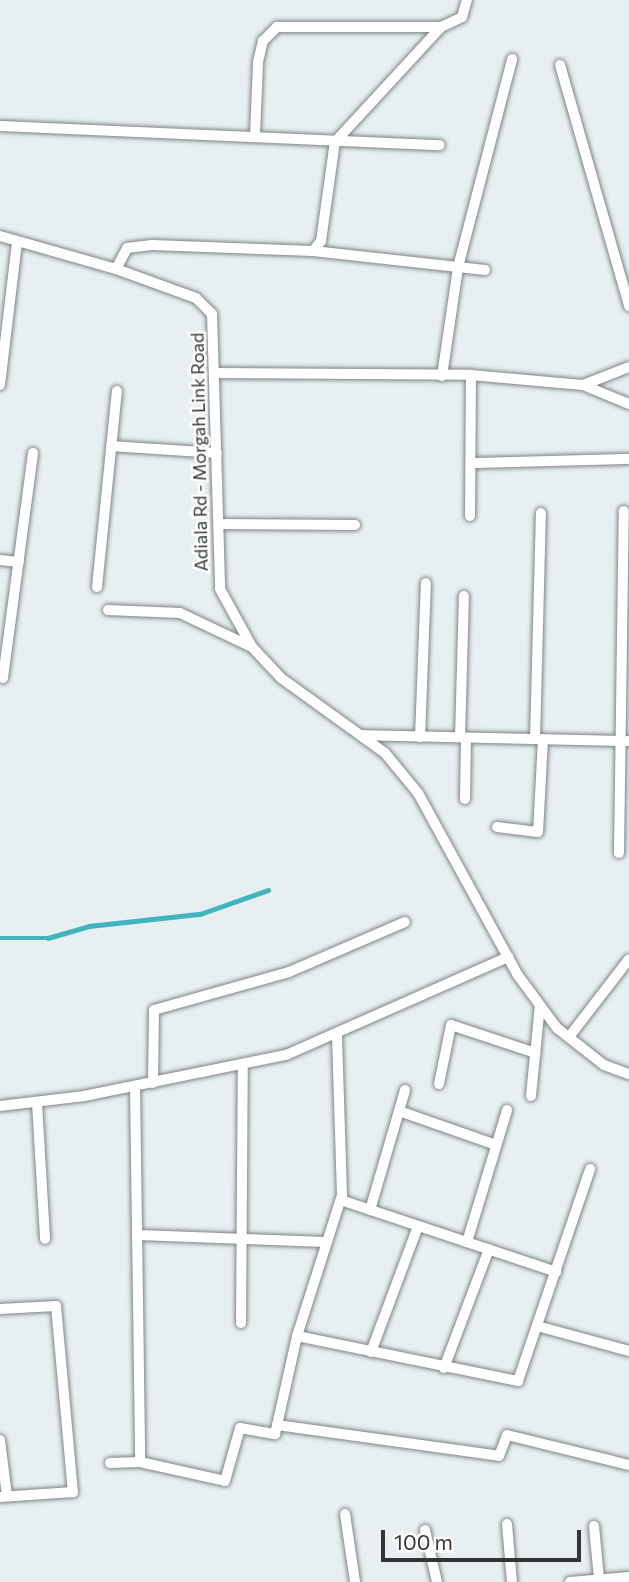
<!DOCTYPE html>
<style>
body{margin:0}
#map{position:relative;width:629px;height:1582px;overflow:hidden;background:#e8eff0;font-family:Commissioner,sans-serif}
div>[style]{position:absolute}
.stream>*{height:4.5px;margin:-2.25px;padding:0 2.25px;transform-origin:2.25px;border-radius:2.25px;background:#42b4c0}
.roads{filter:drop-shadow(0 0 2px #7f8586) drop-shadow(0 0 2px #7f8586)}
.street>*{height:10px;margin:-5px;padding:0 5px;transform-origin:5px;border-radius:5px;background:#fff}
span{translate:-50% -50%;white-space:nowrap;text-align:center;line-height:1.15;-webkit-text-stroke:5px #fff;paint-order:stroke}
.street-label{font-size:18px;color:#333535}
.scale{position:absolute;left:381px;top:1530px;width:200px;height:32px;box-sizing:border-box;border:4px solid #333535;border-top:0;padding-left:9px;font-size:21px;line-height:24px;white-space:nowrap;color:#333535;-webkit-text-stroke:5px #fff;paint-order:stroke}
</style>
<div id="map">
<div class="stream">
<i style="left:0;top:938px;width:48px"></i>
<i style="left:48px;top:938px;width:43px;rotate:-16.3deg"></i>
<i style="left:89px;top:926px;width:112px;rotate:-6.2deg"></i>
<i style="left:200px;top:914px;width:72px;rotate:-19.4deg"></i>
</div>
<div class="roads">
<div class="street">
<i style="left:560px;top:65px;width:251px;rotate:74deg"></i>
<i style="left:0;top:126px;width:440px;rotate:2.5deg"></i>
<i style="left:255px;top:135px;width:73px;rotate:-87.6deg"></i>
<i style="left:258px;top:62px;width:22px;rotate:-77deg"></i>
<i style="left:263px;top:41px;width:20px;rotate:-45deg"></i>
<i style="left:277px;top:27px;width:164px"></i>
<i style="left:441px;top:27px;width:23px;rotate:-25deg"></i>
<i style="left:462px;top:17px;width:18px;rotate:-74deg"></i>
<i style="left:0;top:236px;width:121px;rotate:15.9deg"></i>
<i style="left:116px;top:269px;width:85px;rotate:19.9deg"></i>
<i style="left:196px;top:298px;width:23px;rotate:45deg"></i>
<i style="left:212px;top:314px;width:275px;rotate:88.3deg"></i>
<i style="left:220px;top:589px;width:66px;rotate:61.1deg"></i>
<i style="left:252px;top:647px;width:42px;rotate:46.9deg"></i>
<i style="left:281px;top:678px;width:128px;rotate:35.8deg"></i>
<i style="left:385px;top:753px;width:52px;rotate:50.5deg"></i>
<i style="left:418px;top:793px;width:206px;rotate:61.3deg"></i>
<i style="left:517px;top:974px;width:67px;rotate:53.5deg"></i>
<i style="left:557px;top:1028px;width:60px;rotate:38.2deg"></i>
<i style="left:604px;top:1065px;width:27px;rotate:20deg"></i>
<i style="left:313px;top:251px;width:173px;rotate:6.3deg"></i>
<i style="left:116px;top:269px;width:24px;rotate:-62deg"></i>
<i style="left:127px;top:248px;width:25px;rotate:-7deg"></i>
<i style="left:152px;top:245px;width:161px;rotate:2.1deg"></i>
<i style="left:313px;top:251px;width:13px;rotate:-51deg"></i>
<i style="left:321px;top:241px;width:100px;rotate:-82deg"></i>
<i style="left:335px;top:142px;width:156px;rotate:-47.3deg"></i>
<i style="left:216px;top:373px;width:255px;rotate:0.4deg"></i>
<i style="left:471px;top:375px;width:112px;rotate:5.1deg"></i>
<i style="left:583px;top:385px;width:50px;rotate:22.4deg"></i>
<i style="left:442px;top:376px;width:110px;rotate:-81.6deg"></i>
<i style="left:458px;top:267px;width:215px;rotate:-75.4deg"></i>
<i style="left:0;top:385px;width:144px;rotate:-83.2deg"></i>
<i style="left:583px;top:385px;width:49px;rotate:-21.4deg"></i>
<i style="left:111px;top:446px;width:106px;rotate:3.8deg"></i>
<i style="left:472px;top:463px;width:157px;rotate:-1.5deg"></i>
<i style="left:470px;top:516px;width:141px;rotate:-89.6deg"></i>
<i style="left:219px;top:524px;width:136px;rotate:0.4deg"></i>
<i style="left:0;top:560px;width:19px;rotate:6deg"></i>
<i style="left:97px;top:587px;width:197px;rotate:-84.2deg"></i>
<i style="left:108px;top:610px;width:72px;rotate:2.4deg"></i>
<i style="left:180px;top:613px;width:80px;rotate:25.3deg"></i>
<i style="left:3px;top:678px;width:227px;rotate:-82.4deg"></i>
<i style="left:361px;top:735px;width:268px;rotate:1.3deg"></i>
<i style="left:420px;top:737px;width:154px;rotate:-87.8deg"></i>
<i style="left:460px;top:737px;width:141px;rotate:-88.4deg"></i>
<i style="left:535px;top:739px;width:226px;rotate:-88.5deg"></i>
<i style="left:465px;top:799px;width:61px;rotate:-89.1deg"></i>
<i style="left:497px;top:827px;width:41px;rotate:7deg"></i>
<i style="left:538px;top:832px;width:93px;rotate:-86.9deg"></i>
<i style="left:619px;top:853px;width:342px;rotate:-89.2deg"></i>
<i style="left:569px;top:1037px;width:98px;rotate:-52.4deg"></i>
<i style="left:153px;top:1083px;width:73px;rotate:-89.2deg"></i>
<i style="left:154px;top:1010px;width:140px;rotate:-15.7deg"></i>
<i style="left:289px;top:972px;width:126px;rotate:-23.3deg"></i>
<i style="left:439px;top:1084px;width:60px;rotate:-78.5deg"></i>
<i style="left:451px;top:1025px;width:89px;rotate:18.4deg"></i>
<i style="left:135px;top:1086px;width:376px;rotate:89.2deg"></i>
<i style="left:531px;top:1096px;width:91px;rotate:-84.4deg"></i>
<i style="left:37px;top:1103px;width:136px;rotate:86.6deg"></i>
<i style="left:0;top:1106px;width:85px;rotate:-6.8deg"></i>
<i style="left:84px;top:1096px;width:206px;rotate:-11.5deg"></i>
<i style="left:286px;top:1055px;width:243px;rotate:-23.8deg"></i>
<i style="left:399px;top:1111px;width:103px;rotate:19.3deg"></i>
<i style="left:341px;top:1200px;width:227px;rotate:18.5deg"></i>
<i style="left:370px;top:1210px;width:125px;rotate:-73.7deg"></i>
<i style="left:137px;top:1235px;width:190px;rotate:2.1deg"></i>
<i style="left:467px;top:1242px;width:138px;rotate:-73.1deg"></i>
<i style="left:0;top:1309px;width:56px;rotate:-3.1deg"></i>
<i style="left:56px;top:1306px;width:187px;rotate:84.8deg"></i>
<i style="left:73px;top:1492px;width:73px;rotate:176.1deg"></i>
<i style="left:241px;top:1323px;width:259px;rotate:-89.6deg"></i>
<i style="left:537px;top:1326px;width:95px;rotate:15.2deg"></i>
<i style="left:297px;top:1336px;width:226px;rotate:11.5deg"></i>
<i style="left:518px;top:1381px;width:224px;rotate:-71.2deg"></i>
<i style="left:371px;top:1352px;width:134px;rotate:-69.5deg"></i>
<i style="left:444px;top:1368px;width:127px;rotate:-69.3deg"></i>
<i style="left:277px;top:1425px;width:224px;rotate:7.9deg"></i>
<i style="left:499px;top:1456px;width:22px;rotate:-69deg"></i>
<i style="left:507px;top:1435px;width:126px;rotate:13.8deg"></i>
<i style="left:0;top:1440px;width:56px;rotate:82.9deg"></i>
<i style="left:110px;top:1463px;width:30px;rotate:-2deg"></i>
<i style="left:140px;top:1462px;width:87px;rotate:12.6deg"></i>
<i style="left:225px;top:1481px;width:55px;rotate:-74.2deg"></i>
<i style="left:240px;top:1428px;width:36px;rotate:10deg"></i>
<i style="left:275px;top:1434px;width:100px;rotate:-77.3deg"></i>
<i style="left:297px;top:1336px;width:148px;rotate:-72.3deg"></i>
<i style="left:342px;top:1195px;width:159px;rotate:-91.8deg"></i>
<i style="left:345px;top:1514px;width:69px;rotate:81.6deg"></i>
<i style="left:507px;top:1524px;width:58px;rotate:85.1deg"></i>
<i style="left:594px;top:1526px;width:53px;rotate:84.6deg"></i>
<i style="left:425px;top:1530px;width:53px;rotate:77deg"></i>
<i style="left:570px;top:1582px;width:59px;rotate:-4.8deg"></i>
</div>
</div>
<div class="street-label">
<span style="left:199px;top:452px;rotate:-91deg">Adiala Rd - Morgah Link Road</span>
</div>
<div class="scale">100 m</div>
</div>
